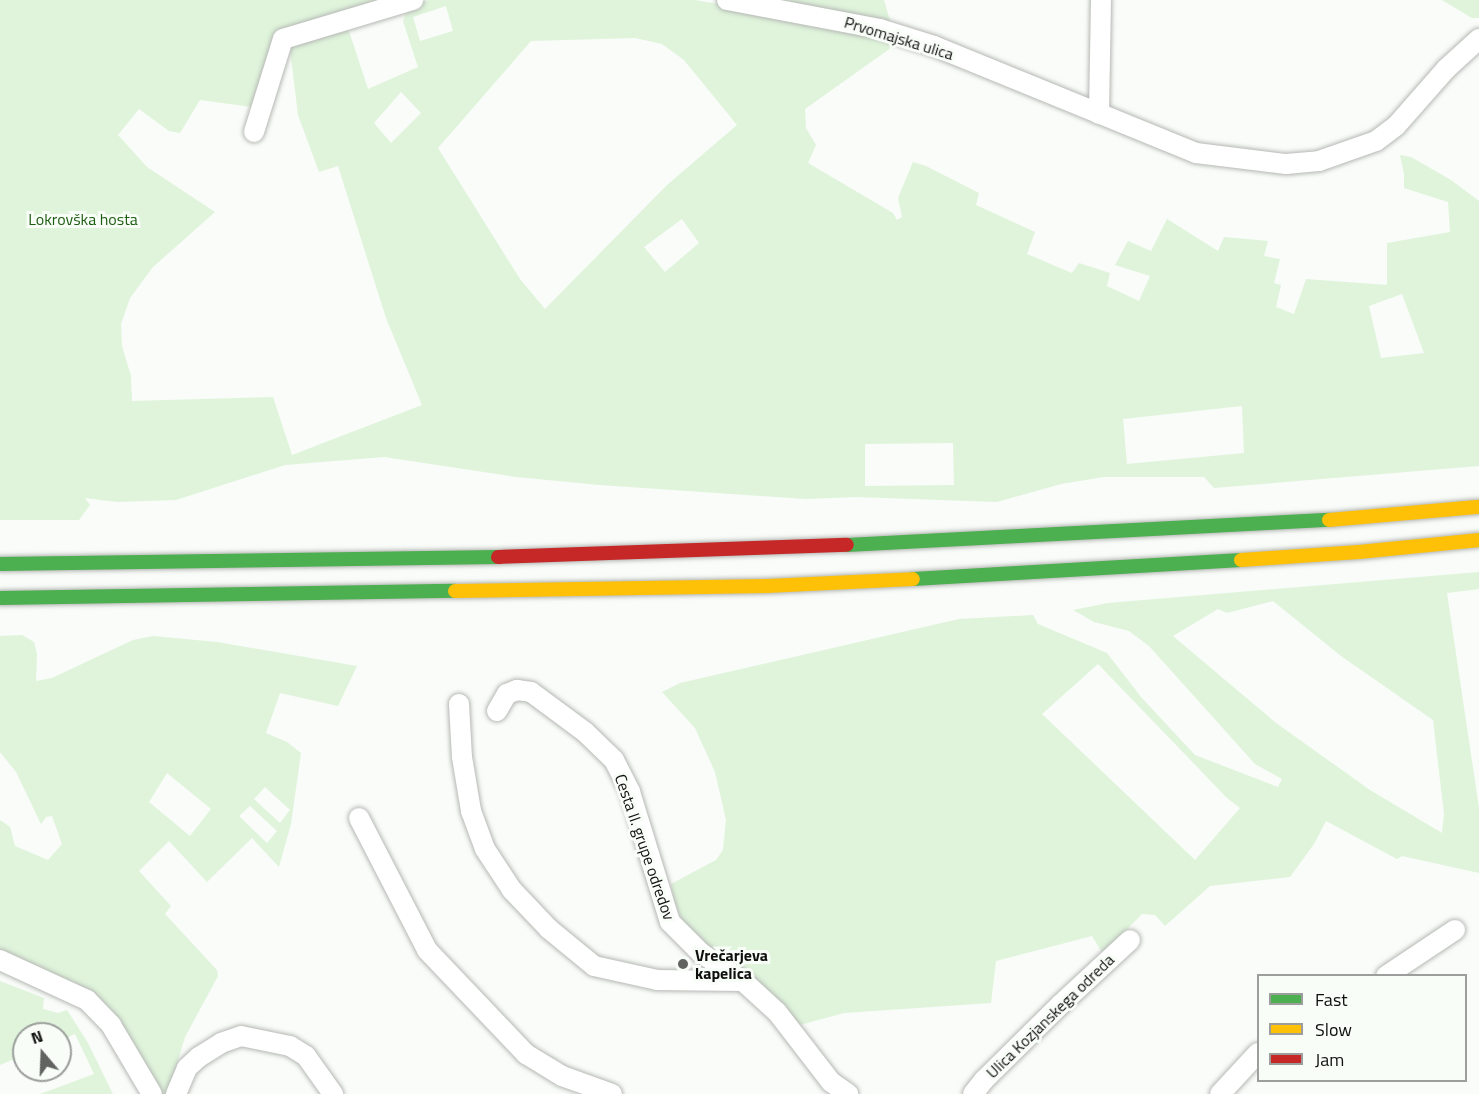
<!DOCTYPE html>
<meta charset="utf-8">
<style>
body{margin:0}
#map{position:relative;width:1479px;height:1094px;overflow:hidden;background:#f9fcf8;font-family:"Titillium Web",sans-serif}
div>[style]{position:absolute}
.green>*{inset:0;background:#dff4db}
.roads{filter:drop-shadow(0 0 2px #b6b8b5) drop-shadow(0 0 2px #b6b8b5)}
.street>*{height:20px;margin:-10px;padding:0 10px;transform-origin:10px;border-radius:10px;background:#fefffe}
.fast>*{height:14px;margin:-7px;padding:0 7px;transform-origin:7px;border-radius:7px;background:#4caf50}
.slow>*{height:14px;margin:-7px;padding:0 7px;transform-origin:7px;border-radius:7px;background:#ffc107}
.jam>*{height:14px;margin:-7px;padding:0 7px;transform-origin:7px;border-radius:7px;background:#c62828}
.dots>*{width:16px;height:16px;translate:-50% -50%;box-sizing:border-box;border:3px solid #f8fdf7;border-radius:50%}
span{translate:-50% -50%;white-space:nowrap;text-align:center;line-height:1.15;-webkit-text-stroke:6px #f8fdf7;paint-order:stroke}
.street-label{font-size:16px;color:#0f100e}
.park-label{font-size:16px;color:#1e5e12}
.poi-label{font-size:16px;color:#0f100e;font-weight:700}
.left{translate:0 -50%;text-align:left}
.legend{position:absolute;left:1257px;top:974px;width:210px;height:108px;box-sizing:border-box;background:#f8fdf7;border:2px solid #9b9e9a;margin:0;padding:8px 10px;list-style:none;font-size:18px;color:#0f100e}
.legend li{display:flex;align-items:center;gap:12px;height:30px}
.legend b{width:30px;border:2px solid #9b9e9a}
.north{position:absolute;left:12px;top:1022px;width:60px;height:60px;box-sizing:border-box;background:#f8fdf7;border:2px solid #9b9e9a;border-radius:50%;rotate:341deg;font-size:16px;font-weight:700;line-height:24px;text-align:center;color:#0f100e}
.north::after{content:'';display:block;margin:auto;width:21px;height:27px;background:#616360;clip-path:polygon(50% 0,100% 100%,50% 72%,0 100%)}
</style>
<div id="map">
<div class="green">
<i style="clip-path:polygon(evenodd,0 0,381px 0,277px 33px,252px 107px,200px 100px,180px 133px,169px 131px,139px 109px,118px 135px,147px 167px,215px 212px,153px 267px,130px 298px,121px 324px,122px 346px,131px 376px,132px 401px,273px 397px,292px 455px,422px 405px,386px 318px,338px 166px,319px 172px,298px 115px,290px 49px,300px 42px,348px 28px,368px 89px,418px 67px,403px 21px,408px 7px,429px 0,695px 0,845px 26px,895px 39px,895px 45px,805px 109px,806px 128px,816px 145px,808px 163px,893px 213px,897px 220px,902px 217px,898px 198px,913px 162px,926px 166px,979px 193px,976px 205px,1035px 232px,1027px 254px,1072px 273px,1079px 263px,1110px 273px,1107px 286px,1139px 301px,1150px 276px,1115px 265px,1128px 241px,1151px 251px,1167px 219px,1218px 251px,1224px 237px,1268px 241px,1264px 256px,1280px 259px,1274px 283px,1281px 285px,1276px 307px,1294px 314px,1306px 279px,1387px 285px,1387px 243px,1450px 232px,1448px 202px,1404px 188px,1404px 174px,1400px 155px,1411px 157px,1451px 180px,1479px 201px,1479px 466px,1214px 488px,1204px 477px,1104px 477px,1061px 484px,997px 502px,856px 497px,806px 499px,600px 485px,516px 477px,384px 457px,285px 465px,176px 500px,117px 502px,85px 498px,90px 505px,79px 520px,0 520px,0 0,446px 6px,453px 31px,420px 41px,413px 17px,446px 6px,0 0,635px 38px,662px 44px,684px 60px,737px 125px,667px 185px,545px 309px,520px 279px,438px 148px,531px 41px,635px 38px,0 0,401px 92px,421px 113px,391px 143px,374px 123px,401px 92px,0 0,682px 219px,699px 243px,665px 272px,644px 247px,682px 219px,0 0,1402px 294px,1424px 353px,1381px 358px,1369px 306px,1402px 294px,0 0,1242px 406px,1244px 453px,1127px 464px,1123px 419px,1242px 406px,0 0,953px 443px,954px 485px,865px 486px,865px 444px,953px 443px)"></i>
<i style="clip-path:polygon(748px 0,884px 0,891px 24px)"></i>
<i style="clip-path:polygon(1442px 0,1479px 0,1479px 18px,1472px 18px)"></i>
<i style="clip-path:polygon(evenodd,1479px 572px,1479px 589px,1447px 593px,1479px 808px,1479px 873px,1402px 856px,1397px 859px,1326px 821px,1314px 844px,1290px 877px,1210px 886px,1165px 926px,1155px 915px,1142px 914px,1103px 954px,1092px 936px,996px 961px,991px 1003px,844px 1013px,800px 1025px,747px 971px,702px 944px,683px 922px,674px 902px,671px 884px,716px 860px,723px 850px,726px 820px,715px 772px,695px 728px,662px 692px,680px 683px,959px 619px,1033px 615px,1038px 624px,1107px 653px,1141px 697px,1195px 755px,1278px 787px,1282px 779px,1255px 764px,1149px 646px,1129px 631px,1094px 622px,1073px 610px,1108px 603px,1479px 572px,1273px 601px,1341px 656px,1433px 720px,1444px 814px,1442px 833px,1370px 790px,1276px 723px,1173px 636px,1218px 609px,1227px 613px,1273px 601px,1479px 572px,1098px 664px,1227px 798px,1240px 808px,1195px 860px,1042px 714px,1098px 664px)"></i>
<i style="clip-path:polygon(evenodd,22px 635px,34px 642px,37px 654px,36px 681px,52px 678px,133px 640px,153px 636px,217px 642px,357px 666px,338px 706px,280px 693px,266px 733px,287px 742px,301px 753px,291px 824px,279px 867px,252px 838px,207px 882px,169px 841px,139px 871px,171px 906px,165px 914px,217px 970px,218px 976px,185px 1037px,168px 1094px,160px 1094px,125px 1032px,0 954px,0 820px,10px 827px,15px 846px,48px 860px,62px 844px,52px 816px,46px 817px,41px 824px,16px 772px,0 752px,0 636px,22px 635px,167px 773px,211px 809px,190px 836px,149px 802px,167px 773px,22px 635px,265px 787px,290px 810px,280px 823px,254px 799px,265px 787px,22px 635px,250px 806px,277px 831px,267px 843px,239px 816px,250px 806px)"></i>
<i style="clip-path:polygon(0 981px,44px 998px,43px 1009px,58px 1013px,67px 1010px,88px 1043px,113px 1094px,40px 1094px,94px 1074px,75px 1034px,60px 1041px,60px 1034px,24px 1034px,24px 1055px,0 1065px)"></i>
</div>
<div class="roads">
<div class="street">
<i style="left:727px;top:0;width:156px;rotate:10.7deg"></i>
<i style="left:880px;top:29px;width:57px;rotate:17.5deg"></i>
<i style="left:934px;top:46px;width:283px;rotate:22.2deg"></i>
<i style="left:1196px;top:153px;width:91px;rotate:7deg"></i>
<i style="left:1286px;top:164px;width:33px;rotate:-5deg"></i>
<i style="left:1319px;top:161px;width:60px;rotate:-19.3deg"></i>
<i style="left:1376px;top:141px;width:25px;rotate:-37deg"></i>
<i style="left:1396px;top:126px;width:76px;rotate:-48.7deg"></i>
<i style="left:1446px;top:69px;width:45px;rotate:-42.3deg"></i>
<i style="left:1099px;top:114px;width:114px;rotate:-89deg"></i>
<i style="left:254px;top:132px;width:97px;rotate:-72.7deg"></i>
<i style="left:283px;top:39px;width:136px;rotate:-16.7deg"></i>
<i style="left:459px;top:704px;width:53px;rotate:86.8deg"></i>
<i style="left:462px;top:757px;width:55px;rotate:80.5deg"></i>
<i style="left:471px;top:811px;width:40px;rotate:69.8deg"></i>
<i style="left:485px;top:849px;width:49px;rotate:56.6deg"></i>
<i style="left:512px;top:890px;width:54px;rotate:46.5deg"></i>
<i style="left:549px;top:929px;width:58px;rotate:39.4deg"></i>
<i style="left:594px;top:966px;width:65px;rotate:12.5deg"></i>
<i style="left:657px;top:980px;width:86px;rotate:0.7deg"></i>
<i style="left:497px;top:711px;width:20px;rotate:-60deg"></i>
<i style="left:507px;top:694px;width:11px;rotate:-22deg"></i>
<i style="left:517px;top:690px;width:14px;rotate:8deg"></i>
<i style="left:531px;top:692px;width:67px;rotate:36.5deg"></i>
<i style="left:585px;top:732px;width:40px;rotate:44deg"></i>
<i style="left:614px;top:760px;width:36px;rotate:63deg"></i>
<i style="left:630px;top:792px;width:136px;rotate:72.9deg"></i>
<i style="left:670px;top:922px;width:44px;rotate:45deg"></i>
<i style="left:701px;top:953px;width:50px;rotate:33.7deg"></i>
<i style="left:743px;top:981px;width:46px;rotate:42.4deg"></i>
<i style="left:777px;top:1012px;width:88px;rotate:52.4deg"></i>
<i style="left:831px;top:1082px;width:21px;rotate:35deg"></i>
<i style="left:359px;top:818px;width:148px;rotate:62.7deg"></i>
<i style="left:427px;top:950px;width:144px;rotate:46.4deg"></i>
<i style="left:526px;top:1054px;width:42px;rotate:31.4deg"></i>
<i style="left:562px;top:1076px;width:53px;rotate:19.8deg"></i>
<i style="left:0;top:960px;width:96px;rotate:24.7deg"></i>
<i style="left:87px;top:1000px;width:35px;rotate:46deg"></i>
<i style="left:111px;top:1025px;width:80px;rotate:59.3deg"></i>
<i style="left:1386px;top:976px;width:83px;rotate:-33.7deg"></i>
<i style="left:176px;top:1094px;width:28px;rotate:-67deg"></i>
<i style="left:187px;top:1068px;width:16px;rotate:-43deg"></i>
<i style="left:199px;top:1057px;width:26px;rotate:-32deg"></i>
<i style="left:221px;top:1043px;width:21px;rotate:-19deg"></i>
<i style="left:241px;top:1036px;width:50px;rotate:11.5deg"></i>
<i style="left:290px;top:1046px;width:19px;rotate:32deg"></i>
<i style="left:306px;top:1056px;width:47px;rotate:54.6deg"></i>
<i style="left:973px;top:1094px;width:18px;rotate:-52deg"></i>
<i style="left:984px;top:1080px;width:108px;rotate:-44.6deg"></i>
<i style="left:1061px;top:1004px;width:94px;rotate:-42.8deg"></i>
<i style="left:1220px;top:1094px;width:56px;rotate:-47.2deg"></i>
</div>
<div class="fast">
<i style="left:847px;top:545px;width:483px;rotate:-3deg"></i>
<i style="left:0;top:564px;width:498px;rotate:-0.8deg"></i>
<i style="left:913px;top:579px;width:329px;rotate:-3.3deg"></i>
<i style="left:0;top:598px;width:455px;rotate:-0.9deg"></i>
</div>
<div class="slow">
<i style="left:1329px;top:520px;width:151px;rotate:-5deg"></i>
<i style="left:1241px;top:560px;width:118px;rotate:-3.9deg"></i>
<i style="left:1359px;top:552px;width:121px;rotate:-5.7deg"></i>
<i style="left:455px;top:591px;width:312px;rotate:-0.9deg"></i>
<i style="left:767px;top:586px;width:146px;rotate:-2.7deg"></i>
</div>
<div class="jam">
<i style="left:498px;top:557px;width:349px;rotate:-2deg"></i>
</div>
</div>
<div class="dots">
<i style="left:683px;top:964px;background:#616360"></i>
</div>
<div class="street-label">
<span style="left:899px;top:38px;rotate:17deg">Prvomajska ulica</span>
<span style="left:645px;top:847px;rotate:71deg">Cesta II. grupe odredov</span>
<span style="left:1050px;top:1016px;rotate:-44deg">Ulica Kozjanskega odreda</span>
</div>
<div class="park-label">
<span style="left:83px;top:219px">Lokrovška hosta</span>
</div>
<div class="poi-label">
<span class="left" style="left:695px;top:964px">Vrečarjeva<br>kapelica</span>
</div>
<ul class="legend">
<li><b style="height:8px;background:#4caf50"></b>Fast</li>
<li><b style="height:8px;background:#ffc107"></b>Slow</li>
<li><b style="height:8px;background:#c62828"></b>Jam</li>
</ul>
<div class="north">N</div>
</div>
